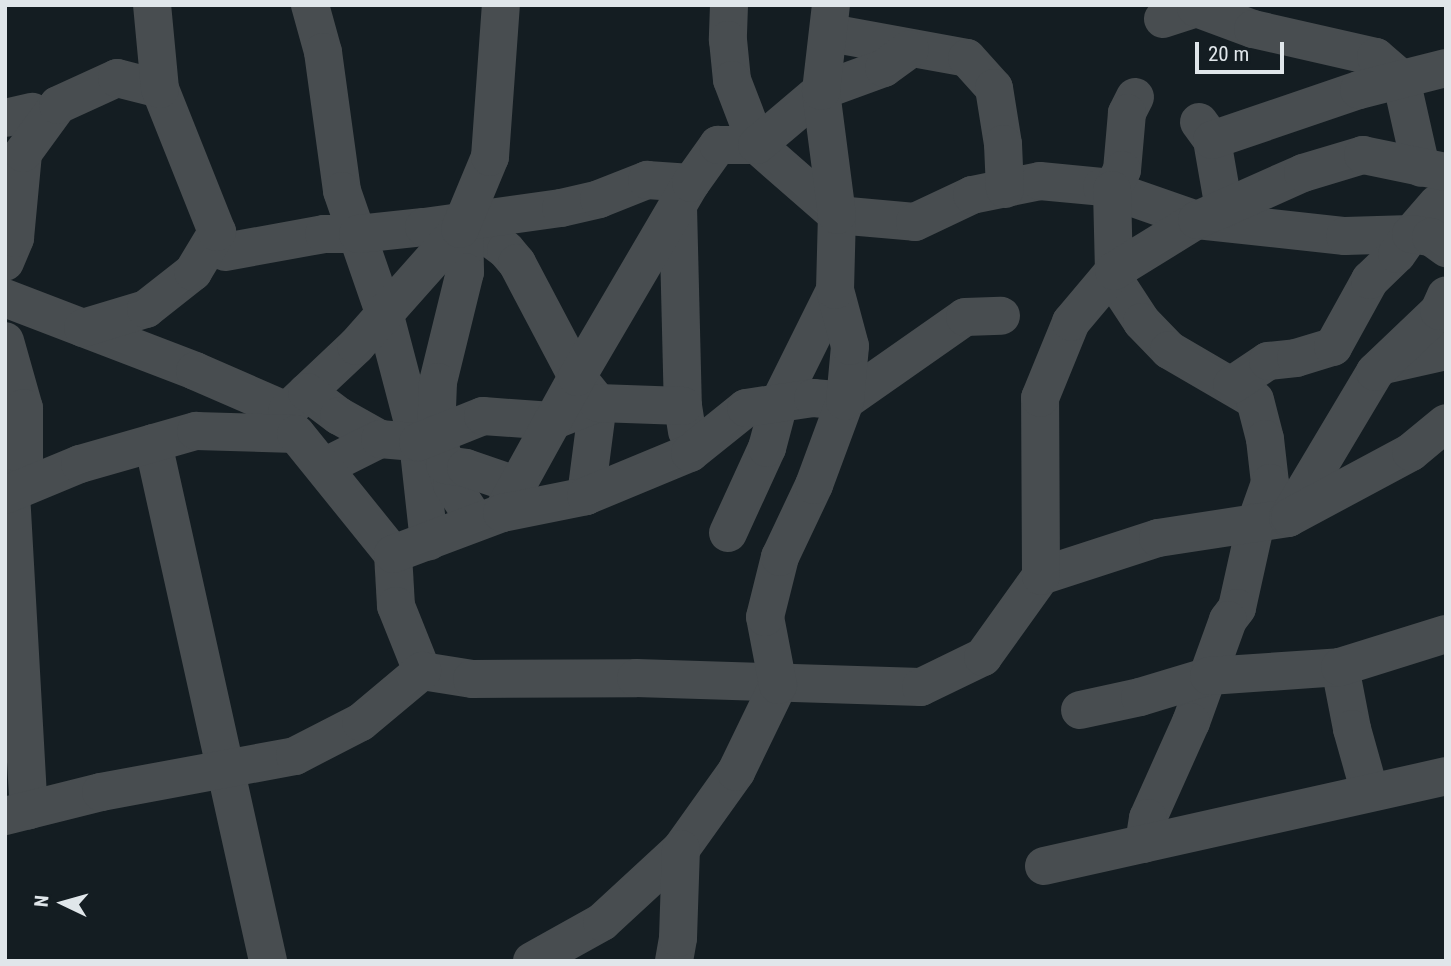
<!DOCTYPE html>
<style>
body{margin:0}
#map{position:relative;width:1451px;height:966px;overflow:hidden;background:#141d22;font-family:"Roboto Condensed",sans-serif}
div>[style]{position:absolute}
.minor>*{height:38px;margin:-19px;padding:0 19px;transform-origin:19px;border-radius:19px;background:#484d50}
span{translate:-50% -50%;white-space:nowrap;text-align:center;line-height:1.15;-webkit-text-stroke:5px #141d22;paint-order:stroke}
.frame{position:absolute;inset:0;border:7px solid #e0e6ea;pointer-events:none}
.north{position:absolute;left:28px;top:868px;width:70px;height:70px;-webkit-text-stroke:5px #141d22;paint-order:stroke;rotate:275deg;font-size:19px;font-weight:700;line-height:28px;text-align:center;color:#e0e6ea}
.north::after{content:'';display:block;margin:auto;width:24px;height:32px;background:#e0e6ea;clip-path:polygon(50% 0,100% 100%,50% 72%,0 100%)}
.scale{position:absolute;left:1195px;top:42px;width:89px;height:32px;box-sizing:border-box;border:4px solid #e0e6ea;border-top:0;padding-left:9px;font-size:21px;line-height:24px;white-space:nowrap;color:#e0e6ea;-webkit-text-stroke:5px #141d22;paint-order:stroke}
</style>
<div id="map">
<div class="minor">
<i style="left:310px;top:5px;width:49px;rotate:74.5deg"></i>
<i style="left:323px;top:52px;width:140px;rotate:82.2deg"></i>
<i style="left:342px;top:191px;width:128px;rotate:70.9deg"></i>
<i style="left:384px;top:312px;width:134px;rotate:75.3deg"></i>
<i style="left:418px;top:442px;width:100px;rotate:83.7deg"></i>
<i style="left:729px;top:5px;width:35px;rotate:92deg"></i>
<i style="left:728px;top:40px;width:40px;rotate:84.3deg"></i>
<i style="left:732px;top:80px;width:70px;rotate:69deg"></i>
<i style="left:757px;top:145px;width:106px;rotate:41.2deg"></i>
<i style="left:837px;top:215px;width:78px;rotate:5.1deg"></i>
<i style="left:915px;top:222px;width:63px;rotate:-25.3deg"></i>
<i style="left:972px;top:195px;width:69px;rotate:-11.6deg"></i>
<i style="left:1040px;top:181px;width:62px;rotate:5.5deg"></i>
<i style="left:1102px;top:187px;width:101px;rotate:19.2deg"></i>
<i style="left:1197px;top:220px;width:149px;rotate:6.2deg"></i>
<i style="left:1345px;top:236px;width:66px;rotate:-1.7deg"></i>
<i style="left:1411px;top:234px;width:40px;rotate:-49deg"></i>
<i style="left:1163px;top:19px;width:35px;rotate:-18deg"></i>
<i style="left:1196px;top:8px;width:61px;rotate:20.2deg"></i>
<i style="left:1253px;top:29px;width:126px;rotate:12.8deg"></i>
<i style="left:1376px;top:57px;width:33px;rotate:41deg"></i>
<i style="left:1401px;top:79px;width:91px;rotate:77.3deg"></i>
<i style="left:830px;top:33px;width:139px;rotate:10.3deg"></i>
<i style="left:967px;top:58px;width:40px;rotate:48deg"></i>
<i style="left:994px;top:88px;width:57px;rotate:80.9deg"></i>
<i style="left:1003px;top:144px;width:45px;rotate:87.5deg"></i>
<i style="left:1135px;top:97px;width:18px;rotate:117deg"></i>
<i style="left:1127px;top:113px;width:57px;rotate:95deg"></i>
<i style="left:1122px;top:170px;width:22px;rotate:117deg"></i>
<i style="left:1112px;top:190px;width:81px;rotate:88.6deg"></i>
<i style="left:1114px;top:271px;width:17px;rotate:73deg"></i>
<i style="left:1119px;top:287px;width:42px;rotate:56.7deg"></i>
<i style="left:1142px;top:322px;width:39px;rotate:46deg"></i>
<i style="left:1169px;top:350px;width:99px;rotate:30.2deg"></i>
<i style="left:1255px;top:400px;width:40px;rotate:75.6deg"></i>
<i style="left:1265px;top:439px;width:44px;rotate:83.5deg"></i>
<i style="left:1270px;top:483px;width:41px;rotate:109.7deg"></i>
<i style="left:1256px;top:522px;width:88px;rotate:102.5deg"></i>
<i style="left:1237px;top:608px;width:15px;rotate:127deg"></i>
<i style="left:1228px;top:620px;width:109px;rotate:109.9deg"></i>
<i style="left:1191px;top:722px;width:105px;rotate:114.1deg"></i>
<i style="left:1148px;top:818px;width:26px;rotate:99deg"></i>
<i style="left:5px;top:118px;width:28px;rotate:-13deg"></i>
<i style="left:1199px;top:122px;width:22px;rotate:54deg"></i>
<i style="left:1212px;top:140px;width:70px;rotate:80.1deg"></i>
<i style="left:1212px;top:140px;width:155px;rotate:-18.8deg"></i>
<i style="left:1359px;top:90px;width:90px;rotate:-14.2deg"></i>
<i style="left:678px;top:207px;width:199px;rotate:88.6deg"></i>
<i style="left:683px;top:406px;width:26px;rotate:81deg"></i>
<i style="left:464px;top:219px;width:52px;rotate:36.4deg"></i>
<i style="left:506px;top:250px;width:17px;rotate:50deg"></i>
<i style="left:517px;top:263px;width:129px;rotate:62.2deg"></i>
<i style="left:577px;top:377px;width:33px;rotate:51deg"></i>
<i style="left:598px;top:403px;width:94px;rotate:97.4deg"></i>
<i style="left:464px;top:219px;width:53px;rotate:88.9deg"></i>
<i style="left:465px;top:272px;width:113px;rotate:103.8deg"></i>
<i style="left:438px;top:382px;width:52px;rotate:92.2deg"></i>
<i style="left:436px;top:434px;width:53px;rotate:72.6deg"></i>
<i style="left:452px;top:485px;width:44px;rotate:57deg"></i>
<i style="left:225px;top:252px;width:101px;rotate:-10.3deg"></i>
<i style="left:324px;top:234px;width:34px"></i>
<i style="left:358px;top:234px;width:66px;rotate:-6.1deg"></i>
<i style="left:424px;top:227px;width:138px;rotate:-7.9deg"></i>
<i style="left:561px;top:208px;width:39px;rotate:-13deg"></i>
<i style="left:599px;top:199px;width:52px;rotate:-21.6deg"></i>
<i style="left:647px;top:180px;width:44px;rotate:3.9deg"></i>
<i style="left:5px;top:262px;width:26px;rotate:-67deg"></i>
<i style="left:15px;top:238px;width:85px;rotate:-84.6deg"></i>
<i style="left:23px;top:153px;width:59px;rotate:-53.9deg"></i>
<i style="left:58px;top:105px;width:65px;rotate:-24.6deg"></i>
<i style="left:117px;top:78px;width:44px;rotate:14.3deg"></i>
<i style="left:5px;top:298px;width:204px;rotate:21deg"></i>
<i style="left:195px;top:371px;width:100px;rotate:23.5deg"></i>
<i style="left:287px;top:411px;width:95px;rotate:-43.3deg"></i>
<i style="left:356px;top:346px;width:157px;rotate:-48.4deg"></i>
<i style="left:460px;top:229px;width:78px;rotate:-67.4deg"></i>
<i style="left:490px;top:157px;width:152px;rotate:-85.9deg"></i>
<i style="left:83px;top:328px;width:66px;rotate:-16.8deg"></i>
<i style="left:146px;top:309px;width:60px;rotate:-38.2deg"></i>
<i style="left:193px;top:272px;width:47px;rotate:-59deg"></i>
<i style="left:217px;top:232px;width:154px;rotate:-111.7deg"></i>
<i style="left:160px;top:89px;width:84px;rotate:-95.4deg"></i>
<i style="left:5px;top:341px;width:70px;rotate:74.2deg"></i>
<i style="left:24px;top:408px;width:55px;rotate:90deg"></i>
<i style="left:1384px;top:365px;width:64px;rotate:-12.7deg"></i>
<i style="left:1232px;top:385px;width:43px;rotate:-33.7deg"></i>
<i style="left:1268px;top:361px;width:28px;rotate:-6deg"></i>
<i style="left:1296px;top:358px;width:39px;rotate:-17deg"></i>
<i style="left:1333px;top:347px;width:77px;rotate:-61.1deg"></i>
<i style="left:1370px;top:280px;width:37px;rotate:-44deg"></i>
<i style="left:1397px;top:254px;width:24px;rotate:-55deg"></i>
<i style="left:1411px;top:234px;width:20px;rotate:9deg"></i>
<i style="left:1431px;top:237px;width:19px;rotate:36deg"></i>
<i style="left:307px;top:392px;width:40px;rotate:37deg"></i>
<i style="left:339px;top:416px;width:47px;rotate:29.3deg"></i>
<i style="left:153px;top:443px;width:531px;rotate:77.48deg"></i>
<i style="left:445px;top:465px;width:21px;rotate:8deg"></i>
<i style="left:466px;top:468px;width:53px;rotate:18.8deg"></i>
<i style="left:324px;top:467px;width:63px;rotate:-26.6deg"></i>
<i style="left:380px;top:439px;width:38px;rotate:5deg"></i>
<i style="left:418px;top:442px;width:70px;rotate:-21.8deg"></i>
<i style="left:483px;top:416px;width:69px;rotate:4.1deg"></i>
<i style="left:552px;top:421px;width:49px;rotate:-21.4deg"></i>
<i style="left:598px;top:403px;width:85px;rotate:2deg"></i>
<i style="left:5px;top:488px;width:8px;rotate:40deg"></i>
<i style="left:11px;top:493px;width:318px;rotate:86.8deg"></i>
<i style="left:5px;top:495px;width:81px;rotate:-22.5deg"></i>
<i style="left:80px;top:464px;width:121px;rotate:-15.9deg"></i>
<i style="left:196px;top:431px;width:100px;rotate:1.7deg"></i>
<i style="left:296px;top:434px;width:154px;rotate:51.1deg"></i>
<i style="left:393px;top:554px;width:52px;rotate:86.7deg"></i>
<i style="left:396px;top:606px;width:70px;rotate:68.2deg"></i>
<i style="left:422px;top:671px;width:51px;rotate:9.1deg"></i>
<i style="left:472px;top:679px;width:164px;rotate:-0.3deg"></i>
<i style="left:636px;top:678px;width:285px;rotate:1.8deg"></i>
<i style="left:921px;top:687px;width:69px;rotate:-25.8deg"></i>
<i style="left:983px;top:657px;width:100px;rotate:-54.4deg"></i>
<i style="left:1041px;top:576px;width:123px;rotate:-18deg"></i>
<i style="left:1158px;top:538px;width:132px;rotate:-8.7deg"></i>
<i style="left:1288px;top:518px;width:170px;rotate:-59.2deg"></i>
<i style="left:1375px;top:372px;width:88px;rotate:-43.6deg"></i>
<i style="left:1439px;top:311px;width:17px;rotate:-66deg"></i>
<i style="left:502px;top:513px;width:155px;rotate:-61.1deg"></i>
<i style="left:577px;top:377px;width:225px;rotate:-59.6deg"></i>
<i style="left:691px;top:183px;width:47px;rotate:-54.6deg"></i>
<i style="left:718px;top:145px;width:39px"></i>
<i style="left:757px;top:145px;width:84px;rotate:-40.2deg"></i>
<i style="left:821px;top:91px;width:67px;rotate:-20.1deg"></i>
<i style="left:884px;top:68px;width:32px;rotate:-36deg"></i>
<i style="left:1290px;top:517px;width:137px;rotate:-28.2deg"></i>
<i style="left:1411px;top:452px;width:45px;rotate:-39.6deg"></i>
<i style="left:728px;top:533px;width:94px;rotate:-65.4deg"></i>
<i style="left:767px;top:448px;width:47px;rotate:-75.1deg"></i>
<i style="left:779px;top:403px;width:126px;rotate:-63.6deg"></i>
<i style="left:393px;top:554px;width:116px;rotate:-20.6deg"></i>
<i style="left:502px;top:513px;width:86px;rotate:-11.4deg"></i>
<i style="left:586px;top:496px;width:113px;rotate:-22.5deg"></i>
<i style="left:690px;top:453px;width:72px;rotate:-38.8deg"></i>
<i style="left:746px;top:408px;width:68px;rotate:-8.5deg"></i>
<i style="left:813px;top:398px;width:32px;rotate:5deg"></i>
<i style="left:845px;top:401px;width:146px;rotate:-35deg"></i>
<i style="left:965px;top:317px;width:36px;rotate:-2deg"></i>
<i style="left:1041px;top:576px;width:178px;rotate:-90.3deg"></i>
<i style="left:1040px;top:398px;width:82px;rotate:-67.8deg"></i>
<i style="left:1071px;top:322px;width:67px;rotate:-49.9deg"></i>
<i style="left:1114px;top:271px;width:97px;rotate:-31.6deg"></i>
<i style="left:1197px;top:220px;width:116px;rotate:-23.9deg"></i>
<i style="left:1303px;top:173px;width:63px;rotate:-16.7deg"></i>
<i style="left:1363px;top:155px;width:85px;rotate:11.6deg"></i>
<i style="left:1340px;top:667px;width:63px;rotate:79deg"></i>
<i style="left:1352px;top:729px;width:66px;rotate:74.3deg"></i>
<i style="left:1080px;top:710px;width:61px;rotate:-12.2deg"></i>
<i style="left:1140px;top:697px;width:72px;rotate:-16.9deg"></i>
<i style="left:1209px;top:676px;width:131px;rotate:-3.9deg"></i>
<i style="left:1340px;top:667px;width:111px;rotate:-17.3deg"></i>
<i style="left:5px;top:816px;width:99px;rotate:-14deg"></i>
<i style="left:101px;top:792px;width:197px;rotate:-10.5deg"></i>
<i style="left:295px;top:756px;width:74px;rotate:-27.3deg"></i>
<i style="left:361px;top:722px;width:80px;rotate:-39.9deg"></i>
<i style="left:1044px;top:866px;width:412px;rotate:-12.6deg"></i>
<i style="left:532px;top:961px;width:80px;rotate:-29.1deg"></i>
<i style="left:602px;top:922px;width:108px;rotate:-42.7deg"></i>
<i style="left:681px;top:849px;width:95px;rotate:-54.5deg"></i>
<i style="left:736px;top:772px;width:97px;rotate:-64.2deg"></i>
<i style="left:778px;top:685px;width:69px;rotate:-100.8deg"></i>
<i style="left:765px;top:617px;width:62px;rotate:-76deg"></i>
<i style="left:780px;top:557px;width:80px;rotate:-64.7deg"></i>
<i style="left:814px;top:485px;width:90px;rotate:-69.7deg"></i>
<i style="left:845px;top:401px;width:55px;rotate:-84.8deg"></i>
<i style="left:850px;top:346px;width:58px;rotate:-105deg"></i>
<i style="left:835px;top:290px;width:75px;rotate:-88.5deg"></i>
<i style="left:837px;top:215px;width:125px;rotate:-97.4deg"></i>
<i style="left:821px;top:91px;width:87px;rotate:-83.4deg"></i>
<i style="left:674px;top:961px;width:23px;rotate:-80deg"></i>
<i style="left:678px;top:938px;width:89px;rotate:-88.1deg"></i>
</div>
<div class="frame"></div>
<div class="north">N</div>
<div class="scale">20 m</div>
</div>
